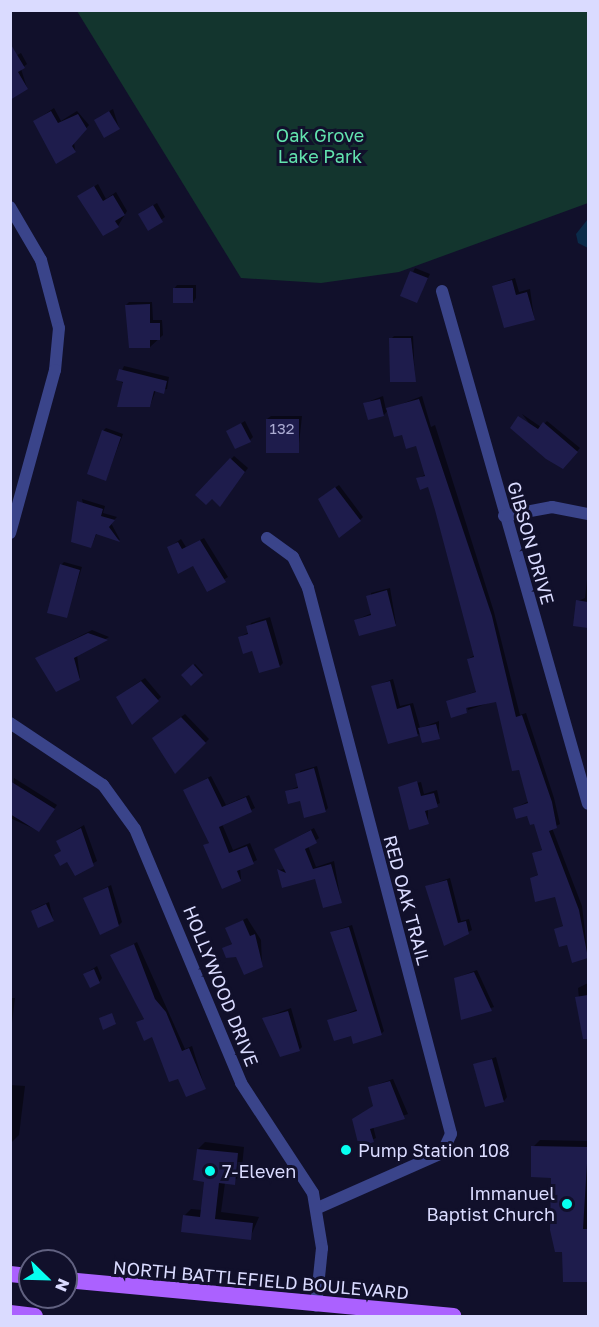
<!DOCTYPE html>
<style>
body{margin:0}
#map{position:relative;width:599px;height:1327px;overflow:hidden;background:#11102b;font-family:"Golos Text",sans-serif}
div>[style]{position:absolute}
.green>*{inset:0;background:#13352e}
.water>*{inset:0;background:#0a2b4a}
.shadow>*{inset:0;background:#0007}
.building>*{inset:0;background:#1e1c4c}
.minor>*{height:12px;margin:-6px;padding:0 6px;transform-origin:6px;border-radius:6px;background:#3a448a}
.primary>*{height:16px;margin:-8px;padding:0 8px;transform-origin:8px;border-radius:8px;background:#ab61ff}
.dots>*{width:16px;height:16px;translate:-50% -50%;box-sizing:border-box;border:3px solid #11102b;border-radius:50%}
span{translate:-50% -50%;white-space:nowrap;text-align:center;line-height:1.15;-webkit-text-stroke:6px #11102b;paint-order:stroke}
.number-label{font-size:15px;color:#ababd2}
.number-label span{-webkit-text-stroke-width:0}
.park-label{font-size:18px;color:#62e3ae}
.street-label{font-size:18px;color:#dadbff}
.poi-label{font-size:18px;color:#dadbff}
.left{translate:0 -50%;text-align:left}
.right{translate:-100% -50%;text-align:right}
.frame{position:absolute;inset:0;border:12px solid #dadbff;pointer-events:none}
.north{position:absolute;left:18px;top:1249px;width:60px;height:60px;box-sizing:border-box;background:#11102b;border:2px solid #616180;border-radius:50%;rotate:113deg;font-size:16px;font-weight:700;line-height:24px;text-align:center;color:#dadbff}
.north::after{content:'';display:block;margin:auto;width:21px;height:27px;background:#06fff0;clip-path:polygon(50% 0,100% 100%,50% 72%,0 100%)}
</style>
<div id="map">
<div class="green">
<i style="clip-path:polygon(77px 11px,588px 11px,588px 203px,399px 272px,321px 283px,241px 278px)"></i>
</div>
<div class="water">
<i style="clip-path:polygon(588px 219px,588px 248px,578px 243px,576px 234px)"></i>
</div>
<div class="shadow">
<i style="clip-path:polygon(21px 53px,27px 64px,21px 69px,27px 88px,10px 59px)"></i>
<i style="clip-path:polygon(54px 108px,61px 121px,77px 111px,89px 125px,74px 142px,75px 151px,35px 121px)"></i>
<i style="clip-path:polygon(113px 109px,119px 128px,96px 120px,99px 117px)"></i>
<i style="clip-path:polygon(98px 184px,106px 199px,116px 192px,127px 211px,118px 226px,79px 196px)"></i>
<i style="clip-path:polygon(157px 203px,165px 217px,148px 229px,143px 211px)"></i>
<i style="clip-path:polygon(415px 268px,430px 274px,417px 301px,402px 295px)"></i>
<i style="clip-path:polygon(515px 278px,519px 292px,530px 289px,534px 318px,493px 286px)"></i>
<i style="clip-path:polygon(177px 285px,196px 285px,196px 298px,193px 302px,174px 289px)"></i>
<i style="clip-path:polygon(129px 302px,152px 302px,153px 320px,162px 320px,163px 335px,150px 347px,126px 305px)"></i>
<i style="clip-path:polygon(394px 336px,413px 336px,415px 381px,391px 339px)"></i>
<i style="clip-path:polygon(124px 366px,169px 377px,167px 389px,156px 390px,150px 406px,118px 379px)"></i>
<i style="clip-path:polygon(383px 396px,386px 410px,422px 396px,431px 427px,435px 425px,494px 612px,520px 715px,526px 713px,554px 798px,560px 824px,552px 828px,582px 906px,588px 957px,573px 961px,568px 943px,556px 929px,564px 925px,556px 895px,531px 878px,539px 874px,534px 853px,543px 849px,535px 822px,515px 808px,529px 801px,497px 700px,468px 710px,465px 701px,448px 702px,477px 691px,468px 659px,475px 655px,429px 485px,418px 479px,426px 474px,417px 444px,388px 410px,384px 415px,365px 403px)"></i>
<i style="clip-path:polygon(522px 414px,541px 427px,547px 421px,580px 448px,563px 467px)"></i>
<i style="clip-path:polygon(271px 416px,302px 416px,298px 452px,267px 419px)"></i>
<i style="clip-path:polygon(245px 421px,253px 437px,250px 440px,228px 431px)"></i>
<i style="clip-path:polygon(106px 428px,123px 434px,106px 479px,103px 431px)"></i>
<i style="clip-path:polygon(234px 456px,248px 468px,223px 502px,197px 495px)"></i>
<i style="clip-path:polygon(339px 485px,363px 517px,360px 520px,323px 496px)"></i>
<i style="clip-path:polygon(82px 499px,105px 506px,103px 513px,117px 517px,111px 523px,120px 540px,97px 533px,91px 547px)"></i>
<i style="clip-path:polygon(204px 538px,228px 577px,207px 590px,194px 564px,168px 548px,181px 539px,186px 547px)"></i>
<i style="clip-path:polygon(64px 562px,82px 567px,66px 616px,61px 565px)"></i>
<i style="clip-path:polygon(588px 571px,588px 626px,575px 625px,578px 601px,585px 598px)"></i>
<i style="clip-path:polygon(390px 588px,396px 624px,356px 620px,372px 613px,371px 593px)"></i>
<i style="clip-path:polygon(270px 617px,283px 663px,280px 666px,240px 637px,249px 632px,251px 623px)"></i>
<i style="clip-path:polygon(92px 630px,109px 637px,77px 655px,80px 679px,37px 658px)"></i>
<i style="clip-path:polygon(195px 664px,203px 673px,191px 684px,183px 675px)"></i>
<i style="clip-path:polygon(145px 678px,161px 697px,133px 723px,121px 694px)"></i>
<i style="clip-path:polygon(393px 679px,400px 706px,413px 703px,420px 728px,439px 721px,439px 737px,417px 734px,372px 687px)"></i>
<i style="clip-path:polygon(185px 714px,209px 739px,175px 772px,157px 735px)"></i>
<i style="clip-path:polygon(317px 766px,328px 808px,325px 811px,286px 792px,299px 786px,300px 771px)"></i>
<i style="clip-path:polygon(211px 776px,226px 805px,249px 795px,255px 808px,222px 824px,233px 850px,250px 843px,257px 860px,240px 868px,241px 879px,222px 887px,205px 845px,210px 842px,185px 790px)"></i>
<i style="clip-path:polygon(14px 778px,57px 805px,39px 831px,10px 818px)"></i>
<i style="clip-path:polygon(421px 782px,424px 794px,437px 790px,440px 803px,428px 808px,428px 823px,399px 787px)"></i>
<i style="clip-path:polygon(84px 825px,97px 861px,75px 874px,68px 860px,56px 855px,63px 850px,58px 841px)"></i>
<i style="clip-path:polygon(314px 828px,319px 838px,308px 846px,316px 867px,334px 861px,341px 902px,316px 877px,283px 886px,278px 870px,285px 869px,276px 849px)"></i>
<i style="clip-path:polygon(450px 878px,461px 921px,469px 919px,472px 930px,445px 944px,427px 886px)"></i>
<i style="clip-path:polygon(111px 885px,122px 922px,119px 925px,85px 898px)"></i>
<i style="clip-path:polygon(49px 902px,53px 919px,32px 912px,36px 908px)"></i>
<i style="clip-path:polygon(247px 918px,261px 940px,262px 966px,224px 948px,233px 943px,227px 928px)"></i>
<i style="clip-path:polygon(352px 925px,384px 1031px,381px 1034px,329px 1021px,358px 1009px,331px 932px)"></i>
<i style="clip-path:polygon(137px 942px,185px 1049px,192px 1046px,205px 1088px,179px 1077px,153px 1035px,138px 1022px,145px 1018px,112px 956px)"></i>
<i style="clip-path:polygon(97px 966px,102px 978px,99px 982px,85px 974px)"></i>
<i style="clip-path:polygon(477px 970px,494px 1007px,462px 1018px,456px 978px)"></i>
<i style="clip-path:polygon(588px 983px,588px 1027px,582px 1029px,578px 988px)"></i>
<i style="clip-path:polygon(10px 998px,15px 998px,10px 1040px)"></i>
<i style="clip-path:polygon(291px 1008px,302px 1047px,299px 1050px,264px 1018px)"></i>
<i style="clip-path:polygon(496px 1057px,507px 1097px,504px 1101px,475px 1065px)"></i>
<i style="clip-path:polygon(393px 1079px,408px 1114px,373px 1126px,376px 1138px,360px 1145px,375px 1106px,370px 1087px)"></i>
<i style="clip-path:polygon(10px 1085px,25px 1086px,19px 1135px,12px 1142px)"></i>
<i style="clip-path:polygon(540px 1140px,588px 1141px,587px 1281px,564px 1251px,553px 1176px,533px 1147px)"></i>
<i style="clip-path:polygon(205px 1142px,244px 1147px,241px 1177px,225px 1183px,221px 1212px,259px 1217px,250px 1238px,184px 1216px,191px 1209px,202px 1210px,206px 1180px,198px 1149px)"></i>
</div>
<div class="building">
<i style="clip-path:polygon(10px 43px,25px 68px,18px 72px,28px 89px,10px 100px)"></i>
<i style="clip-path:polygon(51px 111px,58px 123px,78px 114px,87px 129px,72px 146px,76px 152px,56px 164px,33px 121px)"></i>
<i style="clip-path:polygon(109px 111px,120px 129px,104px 138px,94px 120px)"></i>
<i style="clip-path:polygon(94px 186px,103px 201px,113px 195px,125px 215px,115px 221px,119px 227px,103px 236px,77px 196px)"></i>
<i style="clip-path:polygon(153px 205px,163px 222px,148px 231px,138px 214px)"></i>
<i style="clip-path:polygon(410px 271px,428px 278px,417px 303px,400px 296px)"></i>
<i style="clip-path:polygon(512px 280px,516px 295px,527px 292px,535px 320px,504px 328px,492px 286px)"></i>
<i style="clip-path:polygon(173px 288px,193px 288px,193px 303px,173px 303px)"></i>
<i style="clip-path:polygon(150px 304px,150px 323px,160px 323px,160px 340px,150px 340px,150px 348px,129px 348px,125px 305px)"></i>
<i style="clip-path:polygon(389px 338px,411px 338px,416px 382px,390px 382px)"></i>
<i style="clip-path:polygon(119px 369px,167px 381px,164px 394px,154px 391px,150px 407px,117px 407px,123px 382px,116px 380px)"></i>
<i style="clip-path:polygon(380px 399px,384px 416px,368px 420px,363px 403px)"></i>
<i style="clip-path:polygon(419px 399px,492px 616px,516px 717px,522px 715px,552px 802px,557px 828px,549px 831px,579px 910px,588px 958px,572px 963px,567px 945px,559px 947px,554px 929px,563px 926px,555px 897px,535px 902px,530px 878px,538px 875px,532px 853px,542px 850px,534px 824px,530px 825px,527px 816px,516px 819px,513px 808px,528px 803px,519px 770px,512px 771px,496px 702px,466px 708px,467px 713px,451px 718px,446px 701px,476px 692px,467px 659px,474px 657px,435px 510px,428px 487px,420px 490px,416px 478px,425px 476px,416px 446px,406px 449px,402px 435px,394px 437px,386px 408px)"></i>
<i style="clip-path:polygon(518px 416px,538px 429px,543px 422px,578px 452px,563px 469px,546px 459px,510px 428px)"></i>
<i style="clip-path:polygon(266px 419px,299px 419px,299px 453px,266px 453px)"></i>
<i style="clip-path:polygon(241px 423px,251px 442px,235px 449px,226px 431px)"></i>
<i style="clip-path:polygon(102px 430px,121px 437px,106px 481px,87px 474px)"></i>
<i style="clip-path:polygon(230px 458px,245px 472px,220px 507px,212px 499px,206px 505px,195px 495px)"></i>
<i style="clip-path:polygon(335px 487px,361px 521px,339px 538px,318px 499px)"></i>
<i style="clip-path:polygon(77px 501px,103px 509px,101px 516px,115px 520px,109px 527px,120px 542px,96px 534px,91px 548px,71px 542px)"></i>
<i style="clip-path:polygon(200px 540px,226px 582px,207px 592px,193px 566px,178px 574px,167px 547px,178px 542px,182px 549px)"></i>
<i style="clip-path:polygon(60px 564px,80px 570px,67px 618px,47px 613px)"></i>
<i style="clip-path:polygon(387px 590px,396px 626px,359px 636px,354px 620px,371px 615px,366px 596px)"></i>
<i style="clip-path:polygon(576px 600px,588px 602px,588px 628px,573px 626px)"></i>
<i style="clip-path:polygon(266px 620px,280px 667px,259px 673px,252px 651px,243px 654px,238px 637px,248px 634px,246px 626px)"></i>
<i style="clip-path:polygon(88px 633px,108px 640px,74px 658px,80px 680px,56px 692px,35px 658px)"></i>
<i style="clip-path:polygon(193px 664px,203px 675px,191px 686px,181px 675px)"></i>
<i style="clip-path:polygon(141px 681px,159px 701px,132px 725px,116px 697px)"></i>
<i style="clip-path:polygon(390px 681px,397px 709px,410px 705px,418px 736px,388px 744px,371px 686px)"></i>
<i style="clip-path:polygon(181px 717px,206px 743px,175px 774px,152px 738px)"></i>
<i style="clip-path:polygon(436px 724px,440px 739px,422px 743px,418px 728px)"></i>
<i style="clip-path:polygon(314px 768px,326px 812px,304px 818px,300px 801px,288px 804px,285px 791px,298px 788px,295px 774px)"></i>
<i style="clip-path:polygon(208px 778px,222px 807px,246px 797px,252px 812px,219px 827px,229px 853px,247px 846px,254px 864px,237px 871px,241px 881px,222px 889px,203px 845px,209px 843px,183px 790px)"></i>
<i style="clip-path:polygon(10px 781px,55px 809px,39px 832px,10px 814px)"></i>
<i style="clip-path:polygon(417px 781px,421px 796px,434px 793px,438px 807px,425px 811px,429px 824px,409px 830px,398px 787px)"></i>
<i style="clip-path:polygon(81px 828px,94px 866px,75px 876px,67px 862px,60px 866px,54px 855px,61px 851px,56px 841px)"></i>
<i style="clip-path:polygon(311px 830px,317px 843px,305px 849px,313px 869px,331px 864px,342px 903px,323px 908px,315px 879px,282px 888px,277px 869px,286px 873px,274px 849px)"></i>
<i style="clip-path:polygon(447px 880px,458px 923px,466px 921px,469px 934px,444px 946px,425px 886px)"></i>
<i style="clip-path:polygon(108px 887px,119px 926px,100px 935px,83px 898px)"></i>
<i style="clip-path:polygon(46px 904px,54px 921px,38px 928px,31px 911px)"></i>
<i style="clip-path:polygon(243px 920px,250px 936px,255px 934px,263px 967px,244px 975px,236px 957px,226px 958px,222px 948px,232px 944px,225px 928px)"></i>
<i style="clip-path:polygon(349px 927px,382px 1035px,353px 1044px,351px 1036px,334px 1041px,327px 1020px,357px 1011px,330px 932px)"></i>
<i style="clip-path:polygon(134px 944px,155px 999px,166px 1012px,182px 1051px,189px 1048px,206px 1089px,186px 1097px,178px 1079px,169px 1082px,152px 1037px,144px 1041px,136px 1022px,144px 1019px,110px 955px)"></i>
<i style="clip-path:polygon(94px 969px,100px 983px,90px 988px,83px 974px)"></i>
<i style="clip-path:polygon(474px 972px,492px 1011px,461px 1020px,454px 978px)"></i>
<i style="clip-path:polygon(588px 995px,588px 1039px,583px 1039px,575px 997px)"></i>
<i style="clip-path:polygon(288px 1011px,300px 1051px,280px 1057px,262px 1018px)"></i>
<i style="clip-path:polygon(112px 1013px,116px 1024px,103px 1030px,99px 1018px)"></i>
<i style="clip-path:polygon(492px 1059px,504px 1102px,485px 1107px,473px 1064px)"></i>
<i style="clip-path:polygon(390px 1081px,405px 1119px,370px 1129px,374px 1142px,359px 1147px,352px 1119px,373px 1106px,368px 1087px)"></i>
<i style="clip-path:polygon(531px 1146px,588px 1147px,583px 1229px,588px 1229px,588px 1282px,563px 1282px,562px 1252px,555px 1252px,550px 1230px,551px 1178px,531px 1177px)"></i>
<i style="clip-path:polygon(197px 1149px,238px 1153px,235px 1185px,219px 1183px,215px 1219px,253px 1223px,251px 1240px,181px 1232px,183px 1215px,200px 1217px,204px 1182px,193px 1180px)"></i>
</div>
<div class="minor">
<i style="left:10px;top:207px;width:61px;rotate:59.7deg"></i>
<i style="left:41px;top:260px;width:70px;rotate:75.2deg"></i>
<i style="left:59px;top:328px;width:42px;rotate:95.4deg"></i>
<i style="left:55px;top:370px;width:169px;rotate:105.4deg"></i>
<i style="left:442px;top:291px;width:533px;rotate:74.11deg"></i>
<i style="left:504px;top:516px;width:49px;rotate:-10.6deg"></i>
<i style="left:552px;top:507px;width:37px;rotate:11deg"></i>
<i style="left:267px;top:538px;width:32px;rotate:36deg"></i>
<i style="left:293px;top:557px;width:34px;rotate:64deg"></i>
<i style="left:308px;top:588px;width:564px;rotate:75.32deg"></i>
<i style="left:451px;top:1134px;width:21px;rotate:115deg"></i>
<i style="left:442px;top:1153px;width:136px;rotate:156.1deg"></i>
<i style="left:10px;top:723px;width:112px;rotate:33.7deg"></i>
<i style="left:103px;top:785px;width:54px;rotate:54deg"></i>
<i style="left:135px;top:829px;width:275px;rotate:67.3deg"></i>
<i style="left:241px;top:1083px;width:131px;rotate:56.8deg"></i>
<i style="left:313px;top:1193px;width:56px;rotate:80.7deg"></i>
<i style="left:322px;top:1248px;width:58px;rotate:95.9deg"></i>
</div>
<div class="primary">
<i style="left:10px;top:1274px;width:20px;rotate:6deg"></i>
<i style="left:66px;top:1280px;width:389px;rotate:5.3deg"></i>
<i style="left:10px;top:1313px;width:25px;rotate:7deg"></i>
</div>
<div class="dots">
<i style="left:346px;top:1150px;background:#06fff0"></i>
<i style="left:210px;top:1171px;background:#06fff0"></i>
<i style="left:567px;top:1204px;background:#06fff0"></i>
</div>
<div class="number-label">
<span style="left:282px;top:429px">132</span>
</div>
<div class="park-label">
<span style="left:320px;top:146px">Oak Grove<br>Lake Park</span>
</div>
<div class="street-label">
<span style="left:531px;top:543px;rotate:74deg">GIBSON DRIVE</span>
<span style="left:407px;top:900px;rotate:75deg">RED OAK TRAIL</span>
<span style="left:221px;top:986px;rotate:68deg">HOLLYWOOD DRIVE</span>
<span style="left:261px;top:1280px;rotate:5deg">NORTH BATTLEFIELD BOULEVARD</span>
</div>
<div class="poi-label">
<span class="left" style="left:358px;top:1150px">Pump Station 108</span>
<span class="left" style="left:222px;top:1171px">7-Eleven</span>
<span class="right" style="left:555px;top:1204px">Immanuel<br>Baptist Church</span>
</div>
<div class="frame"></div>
<div class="north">N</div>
</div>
